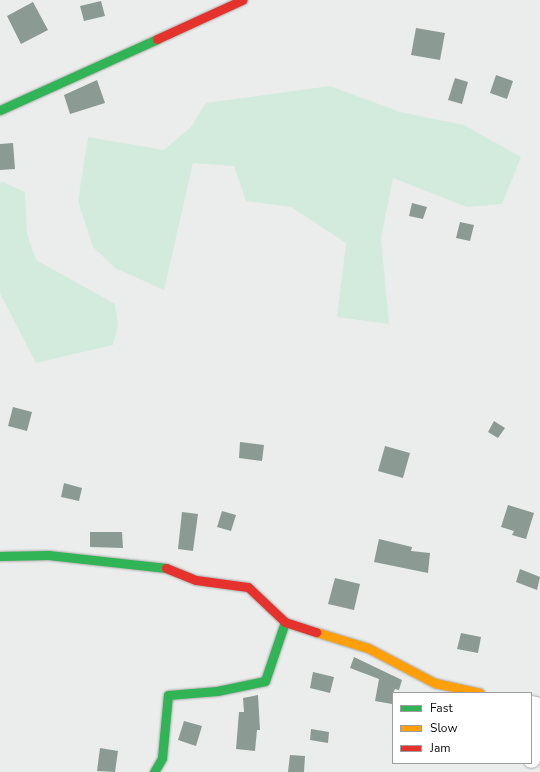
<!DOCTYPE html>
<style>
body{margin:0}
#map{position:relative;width:540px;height:772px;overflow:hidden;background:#eaedeb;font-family:"Nunito Sans",sans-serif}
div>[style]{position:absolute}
.green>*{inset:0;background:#d3ebdd}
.building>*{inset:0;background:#8b9b94}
.roads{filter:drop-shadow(0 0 1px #aaacab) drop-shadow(0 0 1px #aaacab)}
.street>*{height:17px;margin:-8.5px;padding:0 8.5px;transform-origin:8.5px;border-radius:8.5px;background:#fcfcfc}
.fast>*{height:9px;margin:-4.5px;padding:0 4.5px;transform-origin:4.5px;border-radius:4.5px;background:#30b455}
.slow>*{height:9px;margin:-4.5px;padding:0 4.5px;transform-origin:4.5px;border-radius:4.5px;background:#ff9f0a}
.jam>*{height:9px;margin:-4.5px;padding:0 4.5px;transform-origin:4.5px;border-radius:4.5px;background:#e5322d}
span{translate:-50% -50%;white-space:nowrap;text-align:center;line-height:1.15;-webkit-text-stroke:4px #fff;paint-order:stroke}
.legend{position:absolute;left:392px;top:692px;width:140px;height:72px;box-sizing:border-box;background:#fff;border:1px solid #9d9e9d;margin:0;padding:5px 7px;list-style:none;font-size:12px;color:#0a0c0b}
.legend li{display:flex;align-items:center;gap:8px;height:20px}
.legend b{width:20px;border:1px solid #9d9e9d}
</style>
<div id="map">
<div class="green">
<i style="clip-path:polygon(330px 86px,400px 112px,464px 125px,521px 157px,502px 204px,467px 207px,393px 178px,381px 238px,389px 324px,337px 317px,346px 243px,291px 207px,246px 201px,234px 166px,193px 163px,164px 290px,115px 268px,93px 247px,78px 201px,88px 137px,164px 150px,191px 127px,206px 103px)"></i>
<i style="clip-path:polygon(3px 182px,25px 192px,27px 234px,36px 260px,115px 304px,118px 326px,113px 345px,36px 363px,0 293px,0 183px)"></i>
</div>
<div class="building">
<i style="clip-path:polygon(101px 1px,105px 16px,84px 21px,80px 6px)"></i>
<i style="clip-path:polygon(33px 2px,48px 30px,21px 44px,7px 16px)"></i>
<i style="clip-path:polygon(416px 28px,445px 33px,440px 60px,411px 55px)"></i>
<i style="clip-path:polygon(496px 75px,513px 81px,507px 99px,490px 93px)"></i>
<i style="clip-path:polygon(455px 78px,468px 82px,462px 104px,448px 100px)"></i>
<i style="clip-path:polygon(97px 80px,105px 103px,70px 114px,64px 95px)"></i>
<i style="clip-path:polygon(13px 143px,15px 169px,0 170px,0 144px)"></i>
<i style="clip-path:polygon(412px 203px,427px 207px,423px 219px,409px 216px)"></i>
<i style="clip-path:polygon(460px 222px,474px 225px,470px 241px,456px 238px)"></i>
<i style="clip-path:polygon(13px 407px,32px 412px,27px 431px,8px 426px)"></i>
<i style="clip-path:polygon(494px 421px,505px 428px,498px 438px,488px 432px)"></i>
<i style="clip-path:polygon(240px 442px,264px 445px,262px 461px,239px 458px)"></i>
<i style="clip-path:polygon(385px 446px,410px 453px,403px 478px,378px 471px)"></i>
<i style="clip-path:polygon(64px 483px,82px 488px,79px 501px,61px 497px)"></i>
<i style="clip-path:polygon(508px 505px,534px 513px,526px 539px,512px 535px,514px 531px,501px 527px)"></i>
<i style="clip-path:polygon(222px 511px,236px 515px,231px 531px,217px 527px)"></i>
<i style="clip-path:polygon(182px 512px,198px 514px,193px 551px,178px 549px)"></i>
<i style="clip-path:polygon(90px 532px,122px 532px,123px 548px,90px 547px)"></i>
<i style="clip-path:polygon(379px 539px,412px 547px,411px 551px,430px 553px,428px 573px,374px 562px)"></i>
<i style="clip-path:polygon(520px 569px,540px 577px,537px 590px,516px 582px)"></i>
<i style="clip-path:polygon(335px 578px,360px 584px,354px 610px,328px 604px)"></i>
<i style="clip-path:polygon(461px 633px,481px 637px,478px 653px,457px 649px)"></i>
<i style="clip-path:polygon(354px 657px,402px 680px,399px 690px,395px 689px,393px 693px,392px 704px,375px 701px,379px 679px,350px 668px)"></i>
<i style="clip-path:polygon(313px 672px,334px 677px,330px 693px,310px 688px)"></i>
<i style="clip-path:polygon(258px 695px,260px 730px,257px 730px,255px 751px,236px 749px,239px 712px,244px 712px,243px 698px)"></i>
<i style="clip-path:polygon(184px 721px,202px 726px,196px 746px,178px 740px)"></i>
<i style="clip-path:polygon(311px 729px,329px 732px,328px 743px,310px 740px)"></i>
<i style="clip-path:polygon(100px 748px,118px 751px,115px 772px,97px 771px)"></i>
<i style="clip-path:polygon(290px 755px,305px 756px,304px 772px,288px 772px)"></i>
</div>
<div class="roads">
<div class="street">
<i style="left:531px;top:704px;width:4px;rotate:14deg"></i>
<i style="left:535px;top:705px;width:54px;rotate:94.2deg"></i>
</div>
<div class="fast">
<i style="left:0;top:110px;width:172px;rotate:-24.3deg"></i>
<i style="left:0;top:556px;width:48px;rotate:-1.2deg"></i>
<i style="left:48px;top:555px;width:119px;rotate:6.3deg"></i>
<i style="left:154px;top:772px;width:16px;rotate:-60deg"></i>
<i style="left:162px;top:758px;width:63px;rotate:-84.6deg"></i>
<i style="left:168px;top:695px;width:49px;rotate:-4.7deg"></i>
<i style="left:217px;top:691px;width:49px;rotate:-11.8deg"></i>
<i style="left:265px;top:681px;width:62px;rotate:-71.3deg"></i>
</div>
<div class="slow">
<i style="left:316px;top:632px;width:54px;rotate:17.1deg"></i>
<i style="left:368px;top:648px;width:76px;rotate:27.6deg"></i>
<i style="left:435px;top:683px;width:46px;rotate:12.5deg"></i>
</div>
<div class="jam">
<i style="left:157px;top:39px;width:94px;rotate:-24.6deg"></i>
<i style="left:166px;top:568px;width:32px;rotate:22deg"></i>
<i style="left:196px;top:580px;width:52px;rotate:7.7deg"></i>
<i style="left:248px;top:587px;width:51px;rotate:43.4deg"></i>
<i style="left:285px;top:622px;width:33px;rotate:18deg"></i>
</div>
</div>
<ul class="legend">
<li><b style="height:5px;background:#30b455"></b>Fast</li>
<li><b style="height:5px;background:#ff9f0a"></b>Slow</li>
<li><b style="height:5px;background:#e5322d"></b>Jam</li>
</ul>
</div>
